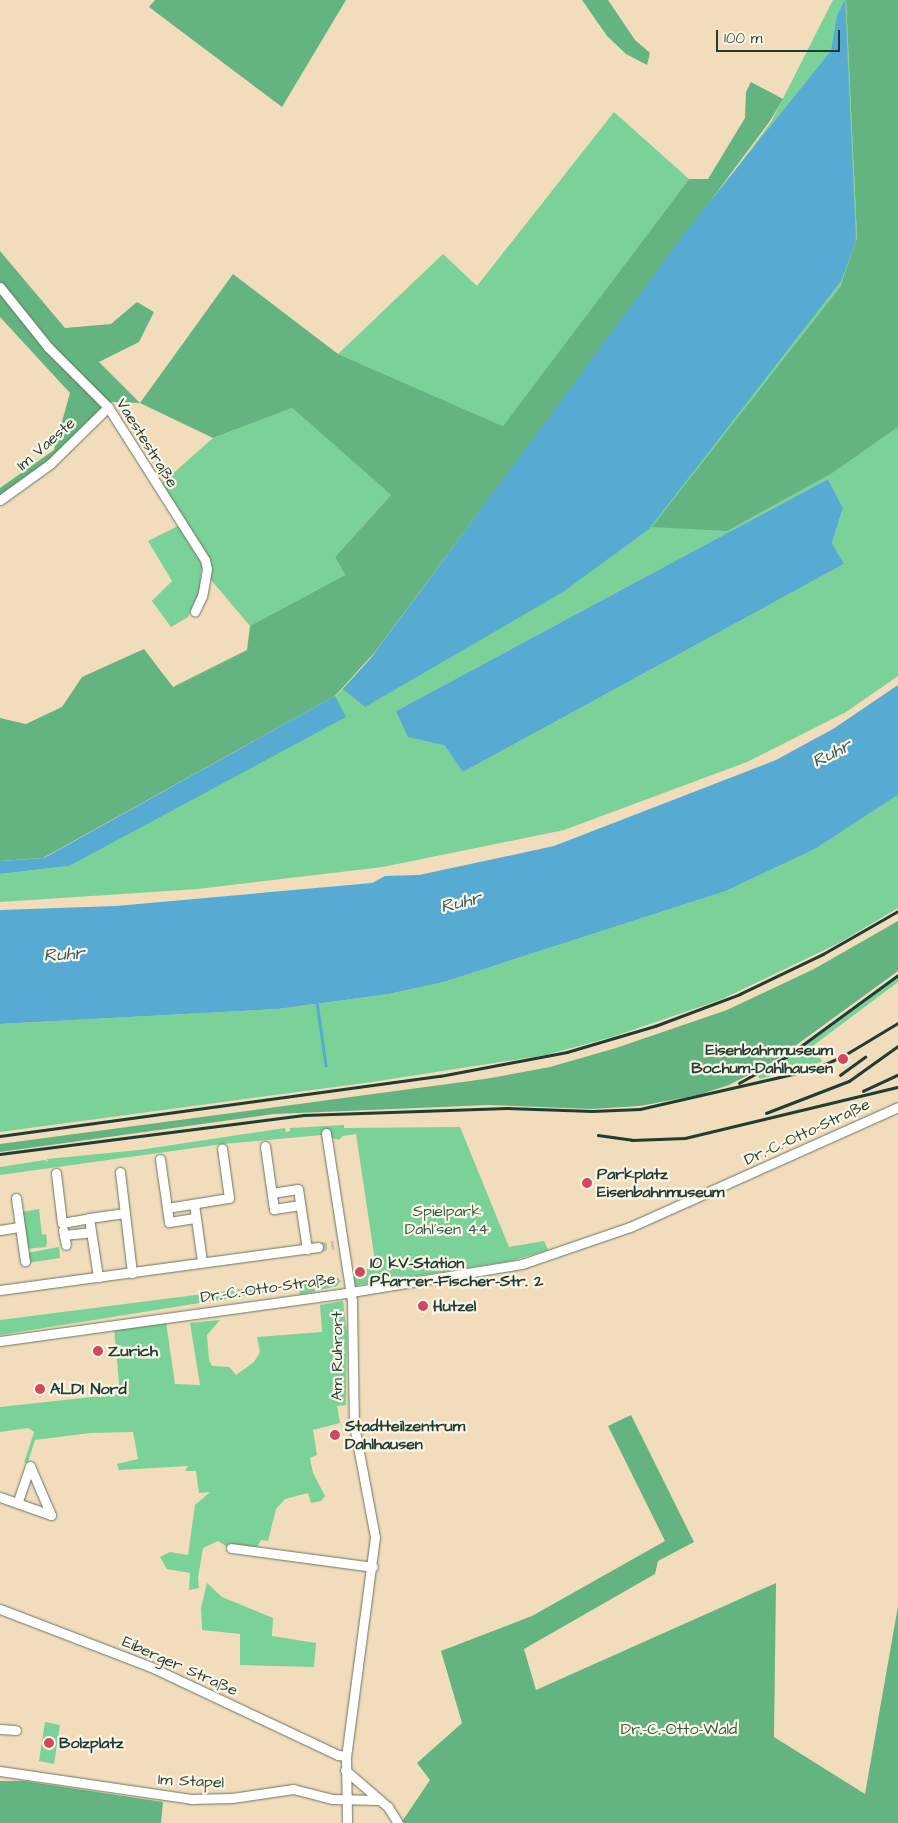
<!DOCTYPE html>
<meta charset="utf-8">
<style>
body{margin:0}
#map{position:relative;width:898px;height:1823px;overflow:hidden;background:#f1ddbc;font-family:"Architects Daughter",sans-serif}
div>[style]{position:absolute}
.green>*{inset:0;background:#7ad298}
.forest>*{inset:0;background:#63b480}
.water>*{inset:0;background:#57aad2}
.stream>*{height:2.5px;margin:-1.25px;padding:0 1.25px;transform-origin:1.25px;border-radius:1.25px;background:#57aad2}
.minor-tunnel>*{height:9px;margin-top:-4.5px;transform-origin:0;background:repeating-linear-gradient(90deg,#c7bda1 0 9px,transparent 0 13.5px)}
.roads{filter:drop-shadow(0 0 1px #687564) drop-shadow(0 0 1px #687564)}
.minor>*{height:9px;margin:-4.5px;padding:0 4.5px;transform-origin:4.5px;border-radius:4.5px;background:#fff}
.rail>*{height:2.5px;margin:-1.25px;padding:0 1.25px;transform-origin:1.25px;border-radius:1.25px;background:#1f3d34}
.dots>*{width:14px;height:14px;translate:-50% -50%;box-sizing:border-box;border:2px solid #fcf5e5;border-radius:50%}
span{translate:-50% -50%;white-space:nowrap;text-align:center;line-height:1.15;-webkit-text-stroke:4.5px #fcf5e5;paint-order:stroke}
.street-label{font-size:16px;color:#1f3d34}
.poi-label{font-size:16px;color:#1f3d34;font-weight:700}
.right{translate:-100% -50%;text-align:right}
.left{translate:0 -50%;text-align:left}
.park-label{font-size:16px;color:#315b48}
.water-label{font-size:18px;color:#305e63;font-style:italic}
.scale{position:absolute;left:716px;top:30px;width:124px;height:22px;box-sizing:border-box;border:2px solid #1f3d34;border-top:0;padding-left:6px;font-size:15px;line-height:18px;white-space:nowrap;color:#1f3d34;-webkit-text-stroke:4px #fcf5e5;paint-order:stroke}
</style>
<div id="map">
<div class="green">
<i style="clip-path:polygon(evenodd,833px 0,846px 0,857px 238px,840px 287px,653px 527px,834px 472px,898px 427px,898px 676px,846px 712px,747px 762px,564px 830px,383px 867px,198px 889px,0 902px,0 874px,69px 866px,333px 699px,371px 658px,771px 122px,833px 0,828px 479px,843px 508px,832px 543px,844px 564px,463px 772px,444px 745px,396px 711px,828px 479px)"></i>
<i style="clip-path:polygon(614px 112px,689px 179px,503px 426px,338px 354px,443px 254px,477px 286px)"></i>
<i style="clip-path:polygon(292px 408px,391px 495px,335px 557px,345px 575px,250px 626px,201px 568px,200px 594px,188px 617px,171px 627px,152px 601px,172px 581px,148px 541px,184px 523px,160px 485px,213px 438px)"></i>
<i style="clip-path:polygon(898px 795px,898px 908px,839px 943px,720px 1000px,612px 1037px,546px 1055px,372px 1082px,0 1132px,0 1024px,278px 1009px,389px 994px,444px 982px,726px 891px,815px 849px)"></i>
<i style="clip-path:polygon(898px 977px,898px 982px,814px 1045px,822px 1062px,760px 1079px,758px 1076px)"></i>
<i style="clip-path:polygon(344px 1125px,344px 1128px,460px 1127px,509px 1247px,544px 1241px,548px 1250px,511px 1261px,353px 1286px,351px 1271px,376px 1268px,356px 1134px,343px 1136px,339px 1140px,322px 1135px,223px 1144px,0 1175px,0 1167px,45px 1160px,48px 1162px,47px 1159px,139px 1150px,285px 1128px,286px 1132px,290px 1131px,290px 1128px)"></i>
<i style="clip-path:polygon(39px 1209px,42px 1235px,46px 1234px,47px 1242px,46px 1247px,26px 1249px,22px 1212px)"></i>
<i style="clip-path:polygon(59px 1247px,60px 1258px,28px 1263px,27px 1253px)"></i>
<i style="clip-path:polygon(337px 1277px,341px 1281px,337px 1286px,300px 1295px,299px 1287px,0 1335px,0 1320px)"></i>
<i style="clip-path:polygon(343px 1301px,347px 1333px,346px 1405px,337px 1406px,340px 1423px,313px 1430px,317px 1455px,310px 1458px,313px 1473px,325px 1496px,321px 1501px,311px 1503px,308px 1493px,285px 1499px,276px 1509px,268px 1541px,261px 1540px,256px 1549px,226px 1546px,218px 1541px,203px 1548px,198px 1578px,199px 1588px,189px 1590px,190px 1573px,167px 1569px,160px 1557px,170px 1552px,188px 1555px,195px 1505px,210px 1492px,199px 1493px,196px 1471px,185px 1471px,188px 1466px,119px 1470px,117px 1464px,138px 1459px,133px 1432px,90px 1433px,35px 1440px,28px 1462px,24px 1463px,34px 1432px,28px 1428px,0 1432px,0 1407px,120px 1394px,114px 1328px,166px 1322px,175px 1384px,200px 1385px,190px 1323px,220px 1320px,207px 1335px,209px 1360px,212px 1366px,229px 1367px,236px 1375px,254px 1362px,260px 1352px,257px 1337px,322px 1332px,320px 1305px)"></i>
<i style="clip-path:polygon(207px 1583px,222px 1597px,273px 1618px,272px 1636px,316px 1643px,314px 1667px,240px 1665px,240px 1634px,202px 1630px,201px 1608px)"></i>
<i style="clip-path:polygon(45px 1722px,60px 1725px,54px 1764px,39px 1761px)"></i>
</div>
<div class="forest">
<i style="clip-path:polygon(155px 0,346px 0,282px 107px,149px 7px)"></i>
<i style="clip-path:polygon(582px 0,608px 0,635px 40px,650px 53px,647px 65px,626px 54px,607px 36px)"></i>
<i style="clip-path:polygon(846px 0,898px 0,898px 427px,834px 472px,727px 531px,652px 527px,840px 287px,857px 238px)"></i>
<i style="clip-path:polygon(751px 82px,783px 99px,770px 121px,375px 652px,335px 696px,43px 858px,0 861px,0 718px,26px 724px,62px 707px,82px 677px,144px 649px,173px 687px,247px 650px,250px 626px,345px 575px,335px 557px,391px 495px,292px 408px,213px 438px,140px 403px,110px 402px,60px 454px,0 499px,0 488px,54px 450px,70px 393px,0 317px,0 251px,65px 328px,111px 324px,137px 302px,154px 312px,139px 342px,99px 362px,140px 403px,233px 274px,338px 354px,503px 426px,689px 179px,708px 179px,745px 118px,746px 92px)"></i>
<i style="clip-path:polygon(898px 921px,898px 971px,773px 1062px,729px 1085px,698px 1095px,640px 1106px,591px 1109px,488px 1105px,274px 1114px,0 1152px,0 1144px,485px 1079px,550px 1067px,616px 1048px,727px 1010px,814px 969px)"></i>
<i style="clip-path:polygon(631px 1415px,694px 1542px,658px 1561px,655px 1574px,524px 1649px,536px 1690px,776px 1583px,774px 1737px,865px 1794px,898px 1606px,898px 1823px,401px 1823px,430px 1780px,417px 1763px,462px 1723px,441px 1651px,532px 1616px,665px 1541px,608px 1426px)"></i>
<i style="clip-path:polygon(0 1781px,24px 1781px,163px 1802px,161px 1823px,0 1823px)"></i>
</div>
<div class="water">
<i style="clip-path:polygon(845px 0,856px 241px,841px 281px,649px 529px,563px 592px,365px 707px,343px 689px,371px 658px,691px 225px,831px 51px,837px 16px)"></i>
<i style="clip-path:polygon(828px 479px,843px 508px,832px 543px,844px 564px,463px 772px,444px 745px,408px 737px,396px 711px)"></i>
<i style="clip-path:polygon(898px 685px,898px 795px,815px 849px,726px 891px,444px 982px,389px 994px,278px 1009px,0 1024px,0 910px,116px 906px,372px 883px,385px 876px,419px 875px,554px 846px,776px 760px,833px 729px)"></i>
<i style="clip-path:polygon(335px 696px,346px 717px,69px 866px,0 874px,0 861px,44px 858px)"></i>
</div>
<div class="stream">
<i style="left:317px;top:1002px;width:64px;rotate:81.9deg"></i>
</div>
<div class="minor-tunnel">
<i style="left:318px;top:1247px;width:16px;rotate:-7deg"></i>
</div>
<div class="roads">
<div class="minor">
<i style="left:0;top:287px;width:77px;rotate:51.3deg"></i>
<i style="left:48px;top:347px;width:85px;rotate:45deg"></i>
<i style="left:108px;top:407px;width:181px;rotate:57.6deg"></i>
<i style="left:205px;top:560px;width:9px;rotate:77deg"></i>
<i style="left:207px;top:569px;width:27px;rotate:100deg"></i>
<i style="left:202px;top:596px;width:17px;rotate:115deg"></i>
<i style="left:0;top:500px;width:62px;rotate:-35.8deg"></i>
<i style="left:50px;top:464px;width:81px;rotate:-44.5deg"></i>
<i style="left:326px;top:1133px;width:170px;rotate:81.2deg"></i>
<i style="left:352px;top:1301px;width:124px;rotate:89.1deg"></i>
<i style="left:354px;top:1425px;width:114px;rotate:79.4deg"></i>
<i style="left:375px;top:1537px;width:221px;rotate:97.5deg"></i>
<i style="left:346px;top:1756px;width:67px;rotate:89.1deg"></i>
<i style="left:265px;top:1146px;width:64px;rotate:81.9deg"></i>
<i style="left:274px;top:1209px;width:26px;rotate:-9deg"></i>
<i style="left:160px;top:1159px;width:64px;rotate:81.9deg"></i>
<i style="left:169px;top:1222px;width:26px;rotate:-9deg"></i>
<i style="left:120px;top:1172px;width:102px;rotate:83.2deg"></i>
<i style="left:56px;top:1173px;width:50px;rotate:83.2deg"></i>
<i style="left:62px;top:1223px;width:27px;rotate:-10deg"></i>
<i style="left:89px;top:1218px;width:60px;rotate:81.3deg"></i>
<i style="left:272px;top:1193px;width:26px;rotate:-9deg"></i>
<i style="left:298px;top:1189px;width:61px;rotate:81.5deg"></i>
<i style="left:16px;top:1198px;width:64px;rotate:81.9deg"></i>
<i style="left:194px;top:1204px;width:59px;rotate:82.1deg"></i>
<i style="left:167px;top:1208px;width:63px;rotate:-9.2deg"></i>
<i style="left:229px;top:1198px;width:50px;rotate:-98deg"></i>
<i style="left:89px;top:1218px;width:36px;rotate:-8deg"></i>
<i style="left:0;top:1230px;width:19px;rotate:-9deg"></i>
<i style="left:63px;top:1230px;width:15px;rotate:79deg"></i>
<i style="left:64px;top:1235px;width:27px;rotate:-6deg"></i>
<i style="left:0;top:1290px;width:321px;rotate:-7.7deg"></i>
<i style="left:0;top:1341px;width:348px;rotate:-7.9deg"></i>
<i style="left:345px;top:1293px;width:179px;rotate:-9.3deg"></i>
<i style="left:522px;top:1264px;width:114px;rotate:-18.9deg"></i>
<i style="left:630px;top:1227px;width:294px;rotate:-24.1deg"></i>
<i style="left:0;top:1497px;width:54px;rotate:19.4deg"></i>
<i style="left:51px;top:1515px;width:53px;rotate:-113.2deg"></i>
<i style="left:30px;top:1466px;width:39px;rotate:109deg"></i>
<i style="left:231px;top:1548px;width:143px;rotate:7.6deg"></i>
<i style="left:0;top:1609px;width:162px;rotate:21deg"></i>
<i style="left:151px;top:1667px;width:207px;rotate:25.2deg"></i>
<i style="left:338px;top:1755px;width:8px;rotate:7deg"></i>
<i style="left:0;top:1729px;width:16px;rotate:4deg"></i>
<i style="left:345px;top:1770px;width:57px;rotate:40.7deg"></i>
<i style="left:388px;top:1807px;width:19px;rotate:58deg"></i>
<i style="left:0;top:1771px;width:193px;rotate:8.3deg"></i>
<i style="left:191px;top:1799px;width:41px;rotate:-1.4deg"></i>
<i style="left:232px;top:1798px;width:62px;rotate:-8.4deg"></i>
<i style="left:293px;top:1789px;width:40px;rotate:14.4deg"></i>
<i style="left:332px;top:1799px;width:47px;rotate:1.2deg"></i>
</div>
</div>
<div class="rail">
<i style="left:840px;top:1075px;width:31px;rotate:-36deg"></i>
<i style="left:739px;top:1083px;width:54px;rotate:-29deg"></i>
<i style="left:786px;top:1057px;width:139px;rotate:-36.2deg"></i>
<i style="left:863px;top:1091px;width:38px;rotate:-25deg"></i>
<i style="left:766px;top:1113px;width:89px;rotate:-21.1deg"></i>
<i style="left:849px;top:1081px;width:60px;rotate:-35.5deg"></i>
<i style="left:598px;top:1135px;width:34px;rotate:8deg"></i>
<i style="left:632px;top:1140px;width:53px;rotate:-2.2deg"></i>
<i style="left:685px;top:1138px;width:219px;rotate:-13.5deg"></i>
<i style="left:0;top:1136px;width:444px;rotate:-7.8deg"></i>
<i style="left:440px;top:1076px;width:129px;rotate:-10.7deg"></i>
<i style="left:567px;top:1052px;width:92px;rotate:-16.5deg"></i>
<i style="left:655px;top:1026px;width:91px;rotate:-20.6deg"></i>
<i style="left:740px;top:994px;width:92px;rotate:-25.7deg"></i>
<i style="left:823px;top:954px;width:86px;rotate:-29.8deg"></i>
<i style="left:0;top:1154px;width:306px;rotate:-7.3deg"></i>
<i style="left:304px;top:1115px;width:203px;rotate:-2deg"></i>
<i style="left:507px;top:1108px;width:85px;rotate:2deg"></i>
<i style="left:592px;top:1111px;width:48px;rotate:-2.4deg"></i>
<i style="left:640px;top:1109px;width:179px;rotate:-12.9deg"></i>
<i style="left:814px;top:1069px;width:32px;rotate:-24deg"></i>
<i style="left:843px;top:1056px;width:64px;rotate:-31deg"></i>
</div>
<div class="dots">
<i style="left:843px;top:1059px;background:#d1495b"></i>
<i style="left:587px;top:1183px;background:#d1495b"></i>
<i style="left:360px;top:1272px;background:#d1495b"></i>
<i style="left:423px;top:1306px;background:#d1495b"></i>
<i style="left:98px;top:1351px;background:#d1495b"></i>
<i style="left:40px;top:1389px;background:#d1495b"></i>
<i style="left:335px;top:1435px;background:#d1495b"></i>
<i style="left:49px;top:1743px;background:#d1495b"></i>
</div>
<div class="street-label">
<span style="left:147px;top:443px;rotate:58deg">Vaestestraße</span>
<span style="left:46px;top:444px;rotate:-41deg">Im Vaeste</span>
<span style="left:807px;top:1132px;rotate:-25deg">Dr.-C.-Otto-Straße</span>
<span style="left:268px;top:1288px;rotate:-8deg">Dr.-C.-Otto-Straße</span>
<span style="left:337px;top:1356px;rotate:-90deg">Am Ruhrort</span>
<span style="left:180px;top:1666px;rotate:24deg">Eiberger Straße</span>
<span style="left:191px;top:1781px;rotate:3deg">Im Stapel</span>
</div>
<div class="poi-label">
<span class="right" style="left:833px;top:1059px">Eisenbahnmuseum<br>Bochum-Dahlhausen</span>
<span class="left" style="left:597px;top:1183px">Parkplatz<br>Eisenbahnmuseum</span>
<span class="left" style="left:370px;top:1272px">10 kV-Station<br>Pfarrer-Fischer-Str. 2</span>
<span class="left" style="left:433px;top:1306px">Hutzel</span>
<span class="left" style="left:108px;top:1351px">Zurich</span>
<span class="left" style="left:50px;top:1389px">ALDI Nord</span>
<span class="left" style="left:345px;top:1435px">Stadtteilzentrum<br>Dahlhausen</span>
<span class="left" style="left:59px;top:1743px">Bolzplatz</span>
</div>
<div class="park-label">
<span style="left:447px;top:1220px">Spielpark<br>Dahl’sen 44</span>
<span style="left:679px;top:1729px">Dr.-C.-Otto-Wald</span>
</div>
<div class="water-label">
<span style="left:832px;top:754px;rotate:-27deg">Ruhr</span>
<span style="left:461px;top:903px;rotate:-14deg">Ruhr</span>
<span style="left:64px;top:955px;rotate:-4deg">Ruhr</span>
</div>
<div class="scale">100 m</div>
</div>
